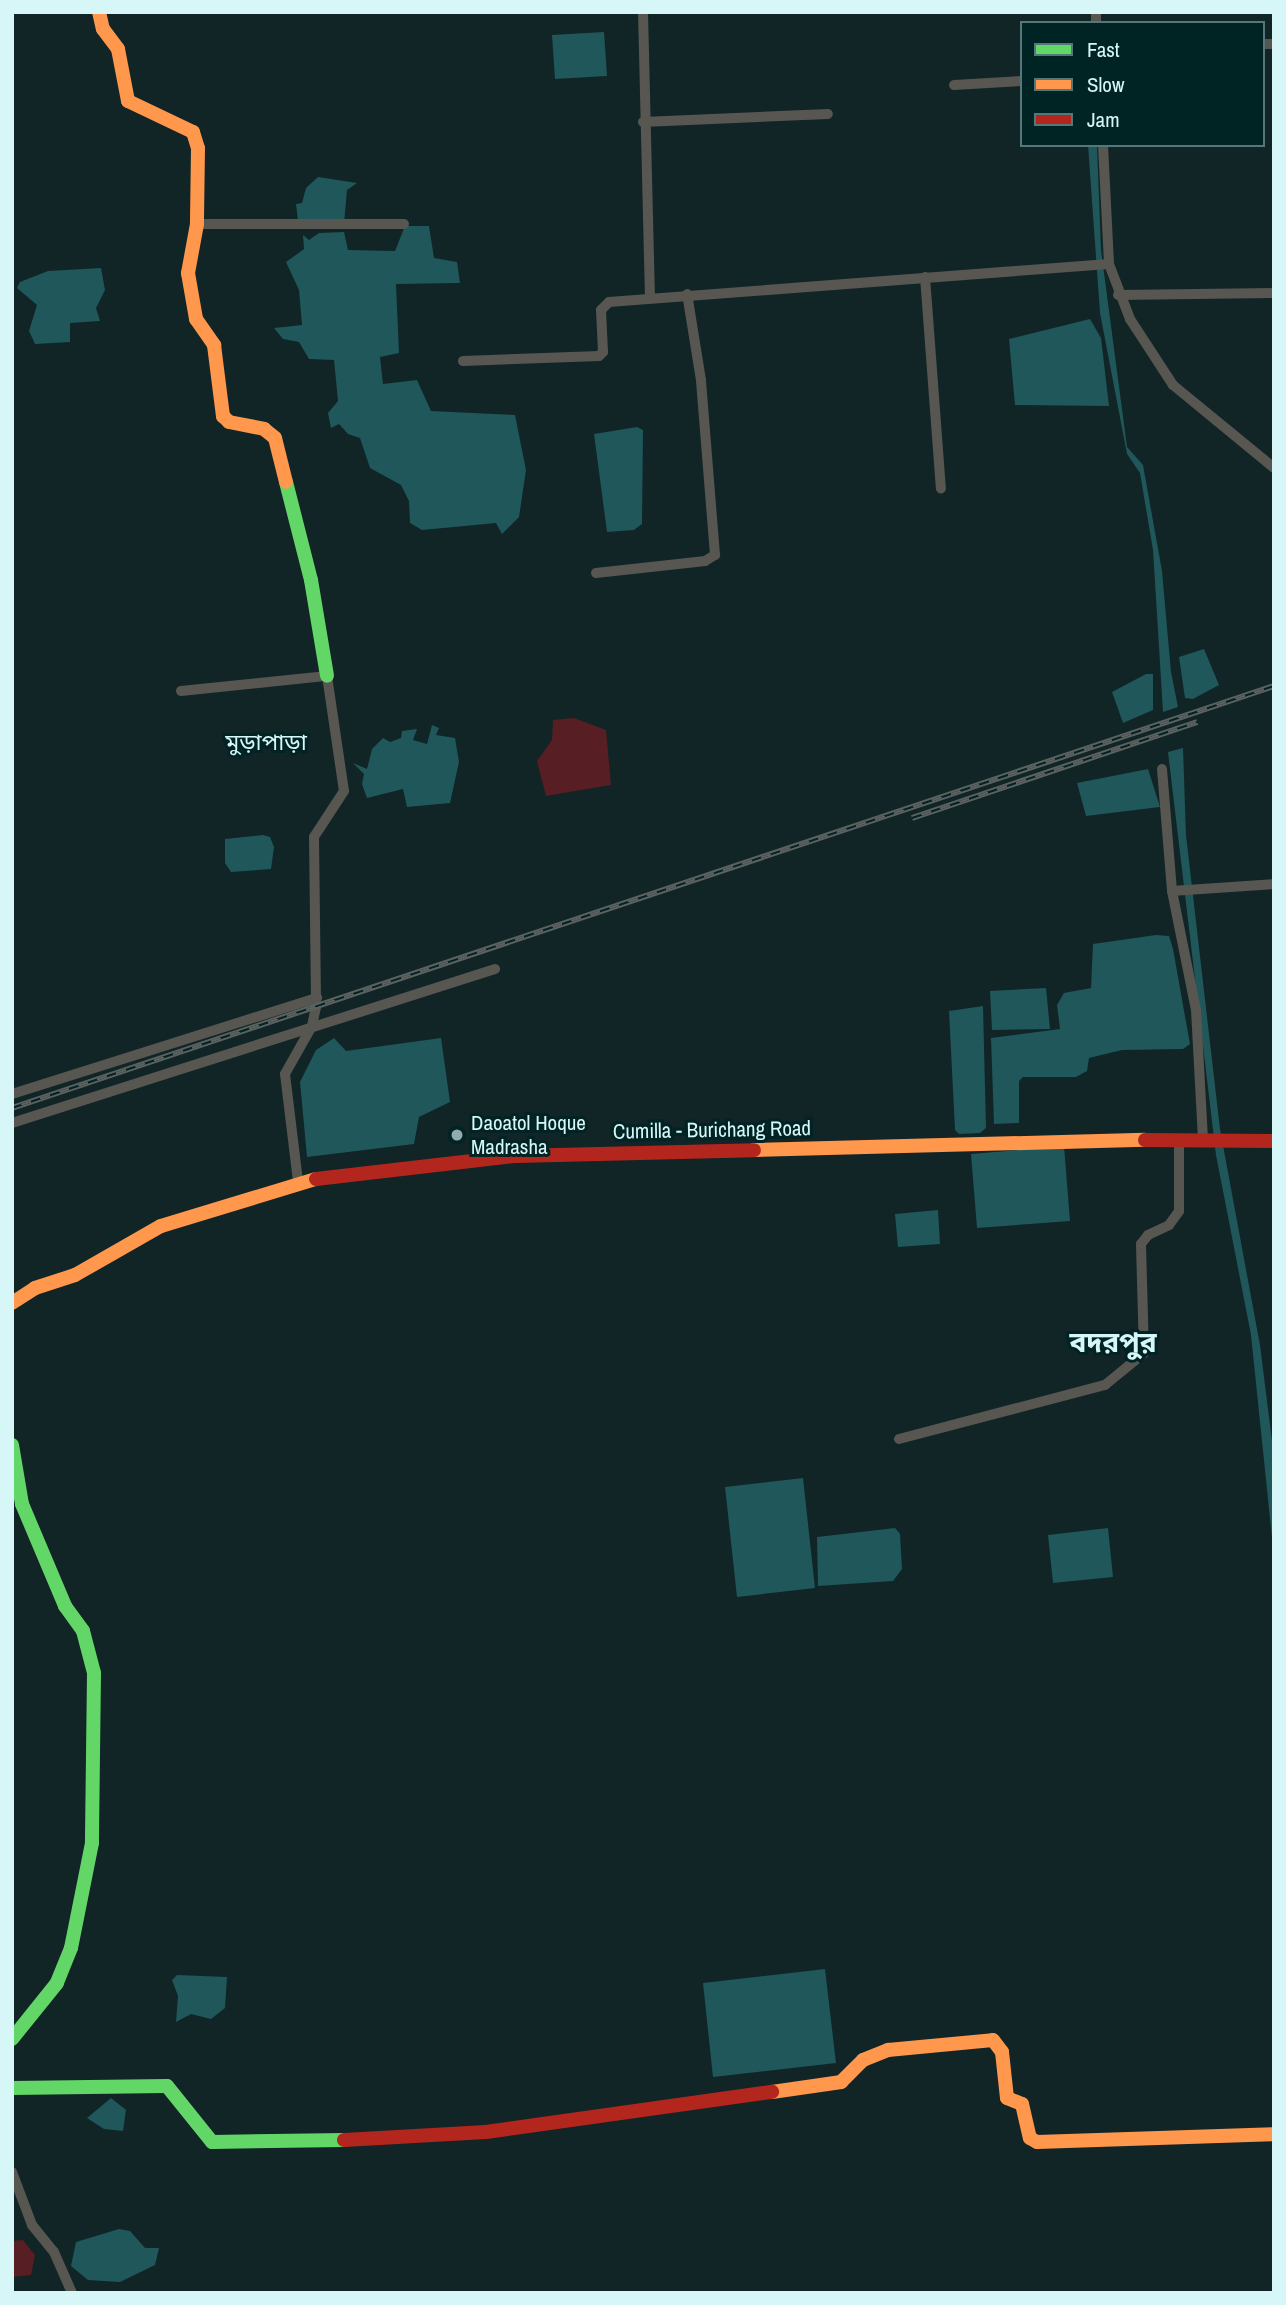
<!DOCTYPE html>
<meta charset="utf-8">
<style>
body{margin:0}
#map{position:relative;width:1286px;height:2305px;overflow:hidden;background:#112426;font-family:"Archivo Narrow","Noto Sans Bengali",sans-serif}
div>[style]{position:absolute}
.green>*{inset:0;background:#571e23}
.water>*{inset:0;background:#1f575a}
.street>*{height:10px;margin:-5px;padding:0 5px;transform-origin:5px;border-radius:5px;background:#575651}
.fast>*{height:14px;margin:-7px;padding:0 7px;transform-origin:7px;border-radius:7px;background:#63d668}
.slow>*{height:14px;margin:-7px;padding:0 7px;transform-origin:7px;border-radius:7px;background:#ff974d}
.jam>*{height:14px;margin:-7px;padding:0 7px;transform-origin:7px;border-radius:7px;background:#b3261e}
.rail>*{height:6px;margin-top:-3px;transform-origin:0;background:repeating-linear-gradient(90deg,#002324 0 10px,#5b6260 0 20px);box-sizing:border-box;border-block:2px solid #5b6260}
.dots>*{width:19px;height:19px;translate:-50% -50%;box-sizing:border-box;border:4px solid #002324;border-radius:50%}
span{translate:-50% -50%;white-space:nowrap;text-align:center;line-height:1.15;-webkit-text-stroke:6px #002324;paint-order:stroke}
.poi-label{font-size:21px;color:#d7f6f8}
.left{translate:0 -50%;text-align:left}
.street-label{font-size:21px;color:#d7f6f8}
.neighbourhood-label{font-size:23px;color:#d7f6f8}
.district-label{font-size:28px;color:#d7f6f8;font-weight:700}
.frame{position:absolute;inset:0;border:14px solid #d7f6f8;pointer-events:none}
.legend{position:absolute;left:1020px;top:21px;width:245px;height:126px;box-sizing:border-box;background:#002324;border:2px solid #567779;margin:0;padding:9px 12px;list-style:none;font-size:21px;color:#d7f6f8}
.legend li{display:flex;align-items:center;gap:14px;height:35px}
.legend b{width:35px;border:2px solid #567779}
</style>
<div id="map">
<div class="green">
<i style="clip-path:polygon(574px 718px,606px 730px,611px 785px,546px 796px,537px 761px,552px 740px,553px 720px)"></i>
<i style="clip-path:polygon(23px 2240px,35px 2255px,31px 2275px,12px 2277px,12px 2241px)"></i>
</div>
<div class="water">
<i style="clip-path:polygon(604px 32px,607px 76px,555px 79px,552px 35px)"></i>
<i style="clip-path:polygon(1088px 145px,1097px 145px,1101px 250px,1127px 447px,1143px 465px,1162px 571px,1171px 672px,1178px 707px,1163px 712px,1153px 550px,1140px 473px,1127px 454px,1100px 313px)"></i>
<i style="clip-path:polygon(318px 177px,357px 183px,347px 190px,344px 224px,298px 221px,296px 204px,302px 203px,306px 188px)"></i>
<i style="clip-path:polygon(405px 226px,429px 226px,434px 258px,457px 262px,460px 283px,396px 284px,399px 353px,380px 357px,383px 384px,417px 380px,431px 411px,515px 415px,526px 470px,519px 517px,502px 534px,496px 523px,422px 530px,410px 523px,409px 501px,401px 485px,370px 468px,360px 438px,348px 434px,339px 424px,331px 428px,328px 413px,338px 401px,334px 360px,309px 359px,299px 342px,283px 339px,274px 328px,302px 325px,299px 290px,286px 262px,304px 249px,303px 235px,309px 240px,319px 233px,344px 232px,348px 250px,395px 251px)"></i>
<i style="clip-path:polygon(101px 268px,105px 290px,96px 308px,100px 321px,70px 323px,70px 342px,35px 344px,29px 331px,37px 305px,17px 288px,20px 282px,48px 271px)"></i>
<i style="clip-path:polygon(1090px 319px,1101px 338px,1109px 406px,1015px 405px,1009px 339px)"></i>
<i style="clip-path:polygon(637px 427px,643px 430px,642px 524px,634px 530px,607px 532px,594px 434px)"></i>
<i style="clip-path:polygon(1204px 649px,1219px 685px,1193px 699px,1185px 698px,1179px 657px)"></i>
<i style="clip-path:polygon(1146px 674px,1153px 674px,1153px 710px,1123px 723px,1112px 692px)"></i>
<i style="clip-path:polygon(432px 725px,439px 728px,436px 735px,455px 738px,459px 762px,450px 803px,407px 807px,403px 789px,367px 798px,362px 784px,364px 774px,353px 763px,367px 769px,372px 749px,383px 738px,390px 742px,401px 738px,402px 731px,417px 729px,413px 740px,427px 744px)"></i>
<i style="clip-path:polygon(1183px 748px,1186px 835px,1220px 1129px,1260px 1345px,1274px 1457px,1274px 1557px,1251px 1335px,1216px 1155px,1168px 752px)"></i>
<i style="clip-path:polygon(1148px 769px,1160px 807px,1086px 816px,1077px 783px)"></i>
<i style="clip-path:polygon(263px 835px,270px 837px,274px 847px,271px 869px,231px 872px,225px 863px,225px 839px)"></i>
<i style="clip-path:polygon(1156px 935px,1169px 936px,1173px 949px,1190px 1044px,1183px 1049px,1122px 1050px,1089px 1058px,1087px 1071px,1076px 1077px,1023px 1077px,1019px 1081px,1019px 1123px,994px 1124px,991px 1038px,1060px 1029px,1057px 1005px,1064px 993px,1091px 988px,1093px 944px)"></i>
<i style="clip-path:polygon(1046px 988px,1050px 1029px,992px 1030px,990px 991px)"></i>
<i style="clip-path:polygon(983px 1006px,986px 1128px,980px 1133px,959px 1134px,955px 1130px,949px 1011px)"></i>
<i style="clip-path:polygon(334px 1038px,346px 1051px,441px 1038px,450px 1102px,419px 1117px,414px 1144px,307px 1157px,300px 1082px,316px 1050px)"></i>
<i style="clip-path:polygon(1064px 1146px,1070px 1221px,977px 1228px,971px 1154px)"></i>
<i style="clip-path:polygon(938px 1210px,940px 1244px,898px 1247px,895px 1214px)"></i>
<i style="clip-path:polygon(803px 1478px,815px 1588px,737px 1597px,725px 1487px)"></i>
<i style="clip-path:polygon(895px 1528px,900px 1534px,902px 1569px,893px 1581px,818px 1586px,817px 1537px)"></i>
<i style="clip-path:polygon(1108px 1528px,1113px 1577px,1053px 1583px,1048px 1535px)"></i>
<i style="clip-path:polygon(825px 1969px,836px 2063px,713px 2077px,703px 1983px)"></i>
<i style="clip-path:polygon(177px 1975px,227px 1977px,225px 2008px,211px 2019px,191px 2014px,176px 2022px,178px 1996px,172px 1980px)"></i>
<i style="clip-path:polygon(111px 2098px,126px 2110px,123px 2131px,104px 2129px,87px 2118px)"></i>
<i style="clip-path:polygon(119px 2229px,130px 2231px,145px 2248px,159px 2248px,155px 2265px,120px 2282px,88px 2280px,71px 2266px,76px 2242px)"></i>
</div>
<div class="street">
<i style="left:643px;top:12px;width:285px;rotate:88.6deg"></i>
<i style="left:1096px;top:12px;width:11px;rotate:90deg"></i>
<i style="left:1263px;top:44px;width:11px"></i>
<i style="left:954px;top:85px;width:68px;rotate:-3.4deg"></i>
<i style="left:643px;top:122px;width:185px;rotate:-2.5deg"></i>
<i style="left:1103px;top:145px;width:119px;rotate:87.1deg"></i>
<i style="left:1109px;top:264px;width:59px;rotate:69.1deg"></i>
<i style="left:1130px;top:319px;width:79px;rotate:56.9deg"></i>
<i style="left:1173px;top:385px;width:131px;rotate:39.4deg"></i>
<i style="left:197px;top:224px;width:207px"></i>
<i style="left:925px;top:277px;width:212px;rotate:85.7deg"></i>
<i style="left:1118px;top:295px;width:156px;rotate:-0.7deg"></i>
<i style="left:463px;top:361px;width:136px;rotate:-2.1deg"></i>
<i style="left:599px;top:356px;width:6px;rotate:-45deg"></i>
<i style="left:603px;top:352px;width:42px;rotate:-92.7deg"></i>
<i style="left:601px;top:310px;width:11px;rotate:-45deg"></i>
<i style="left:609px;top:302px;width:501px;rotate:-4.35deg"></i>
<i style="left:596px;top:573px;width:110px;rotate:-6.3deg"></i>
<i style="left:705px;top:561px;width:12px;rotate:-31deg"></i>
<i style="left:715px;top:555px;width:176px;rotate:-94.6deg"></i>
<i style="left:701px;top:380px;width:87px;rotate:-99.2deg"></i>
<i style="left:181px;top:691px;width:147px;rotate:-5.9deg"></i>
<i style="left:327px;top:676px;width:116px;rotate:81.6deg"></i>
<i style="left:344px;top:791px;width:55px;rotate:123.1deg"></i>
<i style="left:314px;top:837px;width:170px;rotate:89.3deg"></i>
<i style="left:316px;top:1007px;width:19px;rotate:102deg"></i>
<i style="left:312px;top:1026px;width:55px;rotate:119.4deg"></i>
<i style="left:285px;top:1074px;width:108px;rotate:83.1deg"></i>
<i style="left:1162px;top:769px;width:122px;rotate:85.3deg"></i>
<i style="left:1172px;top:891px;width:121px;rotate:78.6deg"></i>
<i style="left:1196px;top:1010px;width:129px;rotate:86.9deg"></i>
<i style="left:1172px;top:891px;width:102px;rotate:-3.9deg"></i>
<i style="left:12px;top:1094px;width:320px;rotate:-17.5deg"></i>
<i style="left:12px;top:1123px;width:507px;rotate:-17.68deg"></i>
<i style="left:899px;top:1439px;width:213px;rotate:-14.7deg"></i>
<i style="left:1105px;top:1385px;width:50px;rotate:-39.4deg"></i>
<i style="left:1144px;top:1353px;width:109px;rotate:-91.6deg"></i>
<i style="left:1141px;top:1244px;width:11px;rotate:-52deg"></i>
<i style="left:1148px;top:1235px;width:23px;rotate:-25deg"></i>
<i style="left:1169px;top:1225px;width:17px;rotate:-54deg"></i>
<i style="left:1179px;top:1211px;width:72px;rotate:-90deg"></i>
<i style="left:12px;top:2172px;width:57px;rotate:69.3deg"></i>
<i style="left:32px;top:2225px;width:35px;rotate:51deg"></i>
<i style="left:54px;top:2252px;width:45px;rotate:66.3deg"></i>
</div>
<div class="fast">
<i style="left:286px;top:482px;width:101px;rotate:75.7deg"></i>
<i style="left:311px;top:580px;width:97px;rotate:80.5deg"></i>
<i style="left:12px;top:1445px;width:60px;rotate:80.4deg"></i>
<i style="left:22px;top:1504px;width:111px;rotate:67.1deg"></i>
<i style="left:65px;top:1606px;width:31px;rotate:54deg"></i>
<i style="left:83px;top:1631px;width:43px;rotate:75.3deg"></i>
<i style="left:94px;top:1673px;width:170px;rotate:90.7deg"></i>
<i style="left:92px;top:1843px;width:107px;rotate:101.3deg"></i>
<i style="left:71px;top:1948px;width:38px;rotate:112deg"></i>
<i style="left:57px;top:1983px;width:72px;rotate:128.8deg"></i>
<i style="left:12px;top:2088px;width:155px;rotate:-0.7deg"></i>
<i style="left:167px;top:2086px;width:72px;rotate:51.2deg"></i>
<i style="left:212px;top:2142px;width:132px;rotate:-0.9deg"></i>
</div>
<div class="slow">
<i style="left:99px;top:12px;width:17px;rotate:77deg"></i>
<i style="left:103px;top:29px;width:25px;rotate:53deg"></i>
<i style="left:118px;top:49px;width:53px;rotate:79.1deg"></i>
<i style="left:128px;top:101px;width:72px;rotate:25.5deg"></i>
<i style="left:193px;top:132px;width:17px;rotate:73deg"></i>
<i style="left:198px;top:148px;width:76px;rotate:90.8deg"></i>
<i style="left:197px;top:224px;width:50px;rotate:100.4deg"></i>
<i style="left:188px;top:273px;width:47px;rotate:80.1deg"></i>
<i style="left:196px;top:319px;width:32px;rotate:55deg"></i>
<i style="left:214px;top:345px;width:72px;rotate:82.8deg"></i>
<i style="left:223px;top:416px;width:8px;rotate:45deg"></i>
<i style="left:229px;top:422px;width:36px;rotate:11deg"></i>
<i style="left:264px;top:429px;width:14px;rotate:39deg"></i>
<i style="left:275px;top:438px;width:45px;rotate:76deg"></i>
<i style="left:754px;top:1150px;width:391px;rotate:-1.5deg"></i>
<i style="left:12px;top:1303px;width:27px;rotate:-33deg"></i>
<i style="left:35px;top:1288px;width:42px;rotate:-18deg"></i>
<i style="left:75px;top:1275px;width:99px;rotate:-29.7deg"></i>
<i style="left:161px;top:1226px;width:162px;rotate:-16.9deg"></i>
<i style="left:772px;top:2092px;width:70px;rotate:-8.2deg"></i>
<i style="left:841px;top:2082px;width:31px;rotate:-45deg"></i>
<i style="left:863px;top:2060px;width:27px;rotate:-22deg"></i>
<i style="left:888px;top:2050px;width:105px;rotate:-5.4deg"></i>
<i style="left:993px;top:2040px;width:15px;rotate:53deg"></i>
<i style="left:1002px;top:2052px;width:46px;rotate:83.8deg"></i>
<i style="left:1007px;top:2098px;width:16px;rotate:22deg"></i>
<i style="left:1022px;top:2104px;width:35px;rotate:77deg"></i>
<i style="left:1030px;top:2138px;width:8px;rotate:30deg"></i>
<i style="left:1037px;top:2142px;width:237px;rotate:-1.9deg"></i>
</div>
<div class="jam">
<i style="left:1145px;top:1140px;width:129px;rotate:0.4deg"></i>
<i style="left:316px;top:1179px;width:201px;rotate:-6.6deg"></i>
<i style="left:516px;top:1156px;width:238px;rotate:-1.4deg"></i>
<i style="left:344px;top:2140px;width:142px;rotate:-3.2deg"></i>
<i style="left:486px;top:2132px;width:289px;rotate:-8deg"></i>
</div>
<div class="rail">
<i style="left:912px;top:818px;width:301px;rotate:-18.6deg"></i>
<i style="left:12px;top:1108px;width:1331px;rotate:-18.49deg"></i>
</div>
<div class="dots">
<i style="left:457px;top:1135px;background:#92acae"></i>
</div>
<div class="poi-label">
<span class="left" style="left:471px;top:1135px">Daoatol Hoque<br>Madrasha</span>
</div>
<div class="street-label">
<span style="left:712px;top:1130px;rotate:-1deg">Cumilla - Burichang Road</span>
</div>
<div class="neighbourhood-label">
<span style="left:266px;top:742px">মুড়াপাড়া</span>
</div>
<div class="district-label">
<span style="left:1113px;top:1342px">বদরপুর</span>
</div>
<div class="frame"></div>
<ul class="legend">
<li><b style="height:9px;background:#63d668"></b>Fast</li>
<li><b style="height:9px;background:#ff974d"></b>Slow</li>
<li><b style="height:9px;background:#b3261e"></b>Jam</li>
</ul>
</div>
